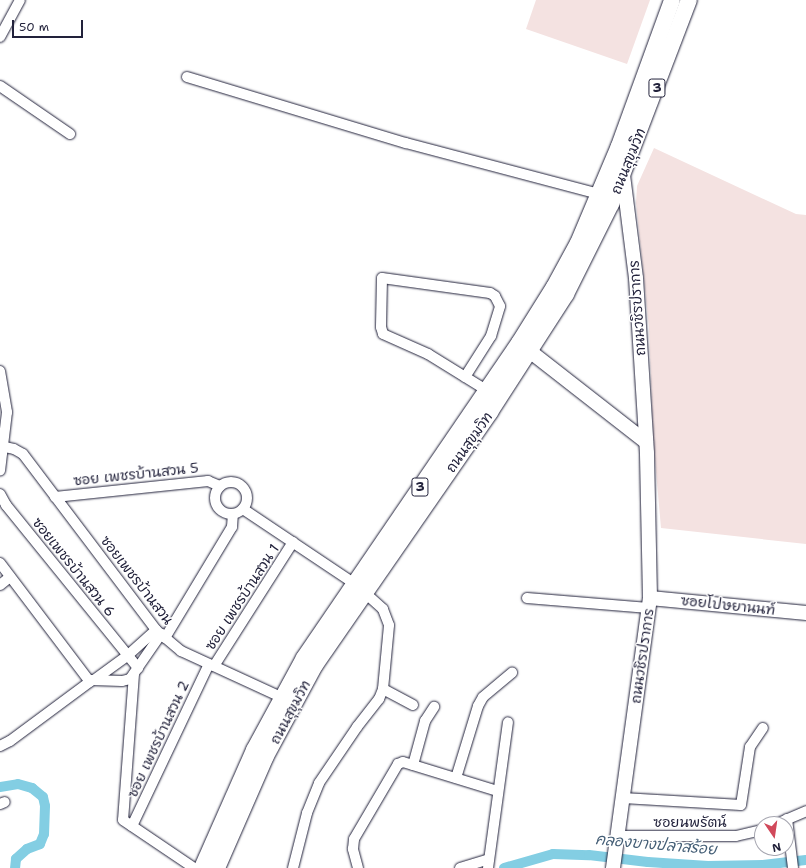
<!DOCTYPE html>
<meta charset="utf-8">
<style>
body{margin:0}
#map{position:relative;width:806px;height:868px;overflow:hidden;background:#fff;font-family:"Shantell Sans","Playpen Sans Thai",sans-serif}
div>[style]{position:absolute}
.built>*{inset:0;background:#f4e2e1}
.canal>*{height:10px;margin:-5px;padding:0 5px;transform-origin:5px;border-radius:5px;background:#83cee3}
.roads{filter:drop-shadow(0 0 1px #22223b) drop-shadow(0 0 1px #22223b)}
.street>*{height:10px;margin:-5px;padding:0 5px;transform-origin:5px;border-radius:5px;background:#fff}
.street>.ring{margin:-5px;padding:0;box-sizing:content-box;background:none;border:10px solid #fff;border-radius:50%}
.secondary>*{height:14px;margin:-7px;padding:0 7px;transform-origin:7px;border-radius:7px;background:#fff}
.primary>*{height:16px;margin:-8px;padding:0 8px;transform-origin:8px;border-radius:8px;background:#fff}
span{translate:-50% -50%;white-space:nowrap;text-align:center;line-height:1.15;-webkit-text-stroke:3px #fff;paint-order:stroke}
.shield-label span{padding:1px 3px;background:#fff;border:1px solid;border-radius:3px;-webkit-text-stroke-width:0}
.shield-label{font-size:13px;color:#22223b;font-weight:700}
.street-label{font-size:14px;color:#22223b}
.water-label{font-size:15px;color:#445e76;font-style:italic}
.north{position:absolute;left:754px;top:816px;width:40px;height:40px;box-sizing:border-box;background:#fff;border:1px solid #a7a7b1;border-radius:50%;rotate:167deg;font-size:11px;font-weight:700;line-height:16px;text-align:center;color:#22223b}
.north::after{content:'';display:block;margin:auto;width:14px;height:18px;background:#d1495b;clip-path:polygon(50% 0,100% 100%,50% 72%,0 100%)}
.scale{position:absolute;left:12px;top:20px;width:71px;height:18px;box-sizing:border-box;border:2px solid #22223b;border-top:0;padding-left:5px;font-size:12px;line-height:14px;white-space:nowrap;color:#22223b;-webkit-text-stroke:3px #fff;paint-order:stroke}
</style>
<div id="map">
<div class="built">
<i style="clip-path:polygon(536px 0,650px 0,627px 64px,526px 29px)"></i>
<i style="clip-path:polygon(654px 148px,796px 214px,806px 215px,806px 544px,661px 528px,653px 437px,649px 328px,636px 203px,637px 186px)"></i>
</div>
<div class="canal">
<i style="left:0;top:787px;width:18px;rotate:-9deg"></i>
<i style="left:18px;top:784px;width:15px;rotate:16deg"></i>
<i style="left:32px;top:788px;width:14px;rotate:39deg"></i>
<i style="left:43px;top:797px;width:9px;rotate:77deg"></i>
<i style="left:45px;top:806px;width:28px;rotate:92deg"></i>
<i style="left:44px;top:834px;width:11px;rotate:112deg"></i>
<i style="left:40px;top:844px;width:14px;rotate:159deg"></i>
<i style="left:27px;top:849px;width:15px;rotate:138deg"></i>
<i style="left:16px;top:859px;width:9px;rotate:96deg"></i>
<i style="left:504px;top:868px;width:51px;rotate:-15.9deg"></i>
<i style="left:553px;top:854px;width:36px;rotate:2deg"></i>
<i style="left:589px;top:855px;width:59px;rotate:6.8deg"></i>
<i style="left:648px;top:862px;width:60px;rotate:3.8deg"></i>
<i style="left:708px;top:866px;width:55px;rotate:-1deg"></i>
<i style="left:763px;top:865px;width:43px;rotate:-6.6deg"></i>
</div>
<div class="roads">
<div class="street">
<i style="left:0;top:37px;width:42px;rotate:-61.6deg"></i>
<i style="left:187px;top:77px;width:229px;rotate:16.8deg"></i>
<i style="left:406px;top:143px;width:200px;rotate:14.8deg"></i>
<i style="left:0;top:86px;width:85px;rotate:34.4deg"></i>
<i style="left:0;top:371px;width:42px;rotate:80.3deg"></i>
<i style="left:7px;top:412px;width:59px;rotate:96.8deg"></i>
<i style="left:465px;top:377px;width:49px;rotate:-57.6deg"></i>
<i style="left:491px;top:336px;width:31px;rotate:-73deg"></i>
<i style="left:500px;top:306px;width:11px;rotate:-117deg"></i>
<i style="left:495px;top:296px;width:6px;rotate:-149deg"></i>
<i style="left:490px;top:293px;width:109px;rotate:-172.1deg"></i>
<i style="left:382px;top:278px;width:49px;rotate:91.2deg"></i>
<i style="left:381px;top:327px;width:7px;rotate:74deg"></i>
<i style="left:383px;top:334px;width:49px;rotate:24deg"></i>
<i style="left:428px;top:354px;width:68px;rotate:31.8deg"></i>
<i style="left:0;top:446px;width:14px;rotate:12deg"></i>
<i style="left:14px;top:449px;width:10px;rotate:29deg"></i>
<i style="left:23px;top:454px;width:221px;rotate:52.9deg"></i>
<i style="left:156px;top:630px;width:33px;rotate:40deg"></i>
<i style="left:181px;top:651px;width:110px;rotate:24.7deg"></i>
<i class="ring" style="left:215px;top:482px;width:22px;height:22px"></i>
<i style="left:0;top:494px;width:13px;rotate:61deg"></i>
<i style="left:6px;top:505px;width:210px;rotate:51deg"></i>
<i style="left:55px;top:497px;width:154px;rotate:-6deg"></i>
<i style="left:208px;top:481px;width:13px;rotate:23deg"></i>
<i style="left:243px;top:509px;width:135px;rotate:33.8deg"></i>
<i style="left:0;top:563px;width:149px;rotate:52.9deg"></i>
<i style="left:0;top:585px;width:13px;rotate:-39deg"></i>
<i style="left:527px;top:598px;width:122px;rotate:4.7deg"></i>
<i style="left:165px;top:638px;width:130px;rotate:-58.9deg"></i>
<i style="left:232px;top:527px;width:13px;rotate:-86deg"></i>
<i style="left:214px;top:666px;width:147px;rotate:-57.5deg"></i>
<i style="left:134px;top:674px;width:146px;rotate:94.3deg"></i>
<i style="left:123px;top:820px;width:86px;rotate:34.1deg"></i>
<i style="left:94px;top:680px;width:41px;rotate:-36deg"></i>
<i style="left:127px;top:656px;width:39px;rotate:-42deg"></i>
<i style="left:383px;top:689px;width:34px;rotate:28deg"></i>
<i style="left:0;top:746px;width:11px;rotate:-27deg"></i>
<i style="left:10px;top:741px;width:102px;rotate:-36.6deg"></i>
<i style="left:92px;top:680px;width:30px;rotate:2deg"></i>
<i style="left:122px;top:681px;width:8px;rotate:-14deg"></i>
<i style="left:130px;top:679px;width:55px;rotate:-55.4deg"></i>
<i style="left:413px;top:765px;width:46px;rotate:-74.7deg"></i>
<i style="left:425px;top:721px;width:17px;rotate:-57deg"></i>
<i style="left:456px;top:778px;width:75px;rotate:-73deg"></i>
<i style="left:478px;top:706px;width:10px;rotate:-61deg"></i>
<i style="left:483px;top:697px;width:38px;rotate:-40deg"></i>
<i style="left:623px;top:798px;width:118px;rotate:3.4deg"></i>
<i style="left:741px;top:805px;width:59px;rotate:-81.2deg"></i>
<i style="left:750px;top:747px;width:23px;rotate:-56deg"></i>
<i style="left:0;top:804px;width:5px;rotate:-22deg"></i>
<i style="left:787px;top:819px;width:49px;rotate:83deg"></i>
<i style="left:776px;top:824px;width:33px;rotate:-23deg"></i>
<i style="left:132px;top:826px;width:179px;rotate:-64.6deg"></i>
<i style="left:617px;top:836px;width:119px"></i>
<i style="left:736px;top:836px;width:27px;rotate:-13deg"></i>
<i style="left:293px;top:868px;width:57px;rotate:-75.7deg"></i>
<i style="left:307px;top:813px;width:32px;rotate:-68deg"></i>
<i style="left:319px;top:783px;width:68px;rotate:-55.8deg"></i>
<i style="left:357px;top:727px;width:36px;rotate:-52deg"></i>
<i style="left:379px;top:699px;width:11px;rotate:-68deg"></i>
<i style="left:383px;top:689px;width:64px;rotate:-84.6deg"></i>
<i style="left:389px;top:625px;width:17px;rotate:-111deg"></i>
<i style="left:383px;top:609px;width:24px;rotate:-138deg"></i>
<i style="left:358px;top:868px;width:20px;rotate:-105deg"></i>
<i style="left:353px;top:849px;width:10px;rotate:-84deg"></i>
<i style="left:354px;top:839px;width:87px;rotate:-59.6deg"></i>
<i style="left:398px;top:764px;width:5px;rotate:-22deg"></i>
<i style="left:403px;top:762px;width:98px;rotate:17.1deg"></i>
<i style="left:460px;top:868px;width:30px;rotate:-17deg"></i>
<i style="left:488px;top:868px;width:147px;rotate:-82.2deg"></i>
</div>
<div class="secondary">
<i style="left:522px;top:345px;width:157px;rotate:38deg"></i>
<i style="left:650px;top:598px;width:157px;rotate:5.5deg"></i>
<i style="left:613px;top:868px;width:273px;rotate:-82.2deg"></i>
<i style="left:650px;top:598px;width:145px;rotate:-91.2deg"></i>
<i style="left:647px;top:453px;width:175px;rotate:-93.6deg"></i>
<i style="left:636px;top:278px;width:104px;rotate:-97.2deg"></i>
</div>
<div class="primary">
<i style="left:202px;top:868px;width:129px;rotate:-66.2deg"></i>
<i style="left:254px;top:750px;width:105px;rotate:-61.5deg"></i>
<i style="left:304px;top:658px;width:381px;rotate:-55.7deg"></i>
<i style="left:519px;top:343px;width:66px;rotate:-58deg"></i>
<i style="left:554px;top:287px;width:50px;rotate:-61.4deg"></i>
<i style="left:578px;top:243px;width:105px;rotate:-67.1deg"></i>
<i style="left:619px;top:146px;width:155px;rotate:-70deg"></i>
<i style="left:217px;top:868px;width:122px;rotate:-66.4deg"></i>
<i style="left:266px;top:756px;width:103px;rotate:-61.7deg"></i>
<i style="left:315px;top:665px;width:308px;rotate:-55.3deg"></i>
<i style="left:490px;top:412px;width:140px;rotate:-57.2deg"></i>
<i style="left:566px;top:294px;width:101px;rotate:-63.4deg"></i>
<i style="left:611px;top:204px;width:218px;rotate:-69.1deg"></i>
</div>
</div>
<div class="shield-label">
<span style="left:657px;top:88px">3</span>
<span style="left:420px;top:487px">3</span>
</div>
<div class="street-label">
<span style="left:628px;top:161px;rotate:-68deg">ถนนสุขุมวิท</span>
<span style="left:637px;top:308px;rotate:-94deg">ถนนวชิรปราการ</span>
<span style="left:469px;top:442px;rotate:-55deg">ถนนสุขุมวิท</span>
<span style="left:136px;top:474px;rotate:-6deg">ซอย เพชรบ้านสวน 5</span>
<span style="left:74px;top:567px;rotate:51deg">ซอยเพชรบ้านสวน 6</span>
<span style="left:137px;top:580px;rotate:52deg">ซอยเพชรบ้านสวน</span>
<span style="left:242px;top:597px;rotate:-57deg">ซอย เพชรบ้านสวน 1</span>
<span style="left:728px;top:605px;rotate:6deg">ซอยโปษยานนท์</span>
<span style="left:642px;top:656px;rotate:-82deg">ถนนวชิรปราการ</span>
<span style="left:290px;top:712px;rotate:-62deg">ถนนสุขุมวิท</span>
<span style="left:158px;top:739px;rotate:-65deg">ซอย เพชรบ้านสวน 2</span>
<span style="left:690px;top:822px">ซอยนพรัตน์</span>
</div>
<div class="water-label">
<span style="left:656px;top:845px;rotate:5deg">คลองบางปลาสร้อย</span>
</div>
<div class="north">N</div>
<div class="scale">50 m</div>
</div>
